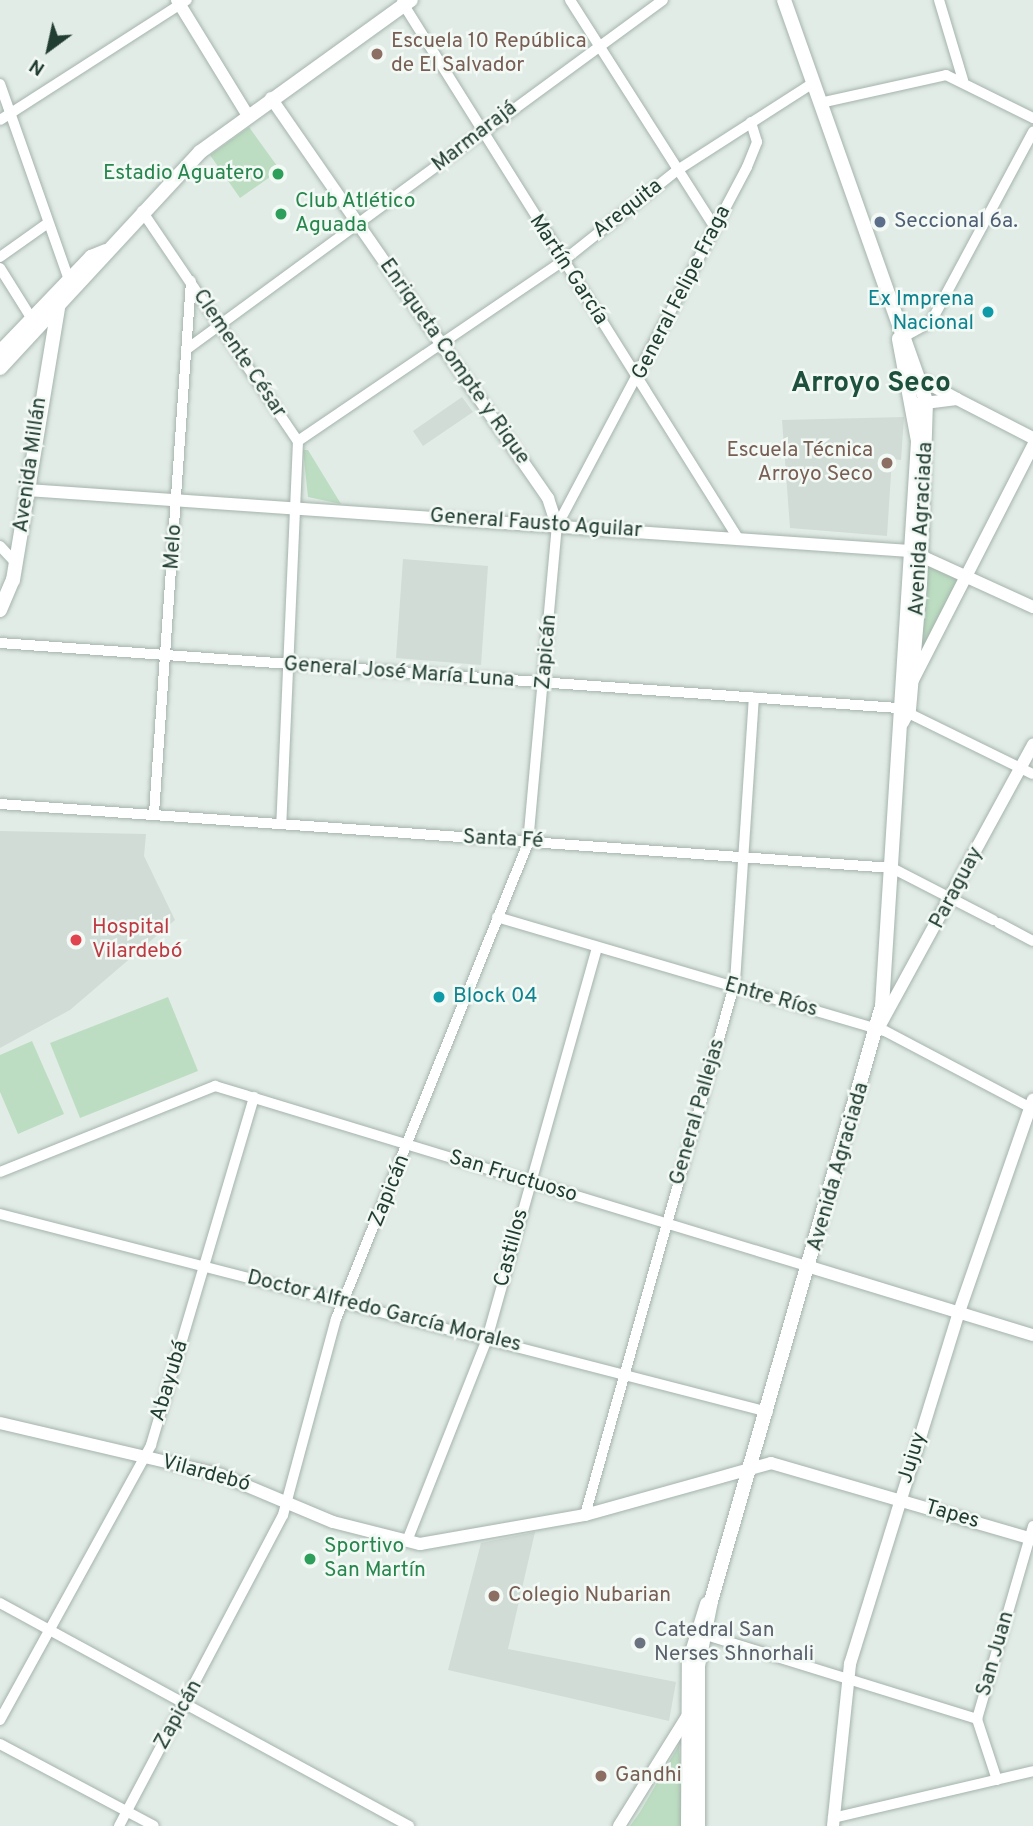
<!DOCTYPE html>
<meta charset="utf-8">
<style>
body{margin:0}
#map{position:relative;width:1033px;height:1826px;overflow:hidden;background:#e2ece7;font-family:Overpass,sans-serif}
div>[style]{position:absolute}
.built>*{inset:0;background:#d1dcd6}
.green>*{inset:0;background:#bcddc1}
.roads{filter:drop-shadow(0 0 2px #a5b4ad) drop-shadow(0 0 2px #a5b4ad)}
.minor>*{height:10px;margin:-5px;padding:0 5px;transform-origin:5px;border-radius:5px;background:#fff}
.tertiary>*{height:12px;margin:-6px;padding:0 6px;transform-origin:6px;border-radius:6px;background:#fff}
.secondary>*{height:14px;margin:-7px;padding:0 7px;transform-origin:7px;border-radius:7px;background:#fff}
.dots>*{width:19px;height:19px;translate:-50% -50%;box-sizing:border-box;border:4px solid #f3f9f5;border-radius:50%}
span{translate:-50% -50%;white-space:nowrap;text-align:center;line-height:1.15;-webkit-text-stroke:5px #f3f9f5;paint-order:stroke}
.education-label{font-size:21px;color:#785e54}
.left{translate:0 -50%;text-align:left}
.right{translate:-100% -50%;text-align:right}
.street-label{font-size:21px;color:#223e33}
.leisure-label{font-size:21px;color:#27864d}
.service-label{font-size:21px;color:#4e5e75}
.culture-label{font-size:21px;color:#0d838f}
.health-label{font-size:21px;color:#be3a42}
.worship-label{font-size:21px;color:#5b616d}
.district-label{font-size:28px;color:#1e503e;font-weight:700}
.north{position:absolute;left:14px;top:14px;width:70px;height:70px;-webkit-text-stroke:5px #f3f9f5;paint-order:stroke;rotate:213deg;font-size:19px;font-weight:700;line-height:28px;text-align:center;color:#223e33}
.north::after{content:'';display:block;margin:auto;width:24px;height:32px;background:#223e33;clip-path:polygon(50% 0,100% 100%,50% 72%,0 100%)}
</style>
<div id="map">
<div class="built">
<i style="clip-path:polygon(462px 397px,473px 412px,423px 446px,413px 431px)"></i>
<i style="clip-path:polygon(904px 417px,901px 460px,892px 459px,887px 536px,790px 528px,782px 420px)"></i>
<i style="clip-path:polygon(403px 559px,488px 566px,481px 665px,396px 658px)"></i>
<i style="clip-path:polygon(0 831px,146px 834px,144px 856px,175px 920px,70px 1010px,0 1048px)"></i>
<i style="clip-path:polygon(535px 1532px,508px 1649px,676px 1682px,669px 1721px,448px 1670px,481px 1543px)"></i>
</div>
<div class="green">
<i style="clip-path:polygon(249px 127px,280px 170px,240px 198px,210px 155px)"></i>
<i style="clip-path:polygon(303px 450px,308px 450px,341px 504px,308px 497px)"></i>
<i style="clip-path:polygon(928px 565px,960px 577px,921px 651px,925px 568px)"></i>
<i style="clip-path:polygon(168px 997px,198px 1071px,80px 1118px,50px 1043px)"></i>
<i style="clip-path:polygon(32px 1041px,64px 1114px,18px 1134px,0 1092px,0 1055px)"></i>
<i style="clip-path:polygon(679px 1745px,683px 1826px,630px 1826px,640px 1812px)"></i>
</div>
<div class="roads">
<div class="minor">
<i style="left:570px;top:0;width:270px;rotate:57.5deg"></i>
<i style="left:939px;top:0;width:84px;rotate:73.3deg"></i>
<i style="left:402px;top:2px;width:633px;rotate:57.92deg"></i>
<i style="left:0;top:84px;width:208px;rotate:70.6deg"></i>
<i style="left:820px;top:103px;width:129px;rotate:-12.5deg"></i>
<i style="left:946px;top:75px;width:97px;rotate:26.3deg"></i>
<i style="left:0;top:120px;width:222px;rotate:-32.7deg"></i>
<i style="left:142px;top:211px;width:278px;rotate:55.9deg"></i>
<i style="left:298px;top:441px;width:382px;rotate:92.5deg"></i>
<i style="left:0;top:257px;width:59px;rotate:-35.3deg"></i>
<i style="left:0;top:268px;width:60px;rotate:57.9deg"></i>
<i style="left:900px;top:339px;width:35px;rotate:-29deg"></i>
<i style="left:931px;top:322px;width:216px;rotate:-61.8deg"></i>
<i style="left:187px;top:349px;width:590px;rotate:-36.25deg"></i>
<i style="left:298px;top:441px;width:320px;rotate:-34.2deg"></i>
<i style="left:563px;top:261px;width:144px;rotate:-38.5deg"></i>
<i style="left:676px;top:171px;width:163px;rotate:-32.7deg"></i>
<i style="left:0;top:546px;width:23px;rotate:47deg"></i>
<i style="left:0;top:643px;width:900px;rotate:4.14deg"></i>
<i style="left:898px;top:708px;width:150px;rotate:26.1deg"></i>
<i style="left:0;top:804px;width:894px;rotate:4.1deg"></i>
<i style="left:892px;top:868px;width:114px;rotate:27.2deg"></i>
<i style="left:154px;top:813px;width:533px;rotate:-86.02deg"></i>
<i style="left:497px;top:917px;width:404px;rotate:16.4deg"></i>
<i style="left:885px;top:1031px;width:167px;rotate:27.8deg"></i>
<i style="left:999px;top:923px;width:38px;rotate:28deg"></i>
<i style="left:0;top:1172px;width:232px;rotate:-21.8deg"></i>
<i style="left:215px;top:1086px;width:622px;rotate:16.92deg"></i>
<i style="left:0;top:1214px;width:793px;rotate:14.46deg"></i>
<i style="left:585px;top:1515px;width:554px;rotate:-74.28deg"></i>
<i style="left:735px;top:982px;width:285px;rotate:-86.2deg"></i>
<i style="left:407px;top:1541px;width:217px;rotate:-68.4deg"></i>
<i style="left:487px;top:1339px;width:406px;rotate:-74.3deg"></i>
<i style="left:0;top:1603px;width:466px;rotate:28.6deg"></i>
<i style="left:706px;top:1635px;width:284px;rotate:17.2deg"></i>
<i style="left:0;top:1720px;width:314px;rotate:-61.2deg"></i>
<i style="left:151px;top:1445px;width:363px;rotate:-73.5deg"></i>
<i style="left:0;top:1744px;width:174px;rotate:28deg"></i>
<i style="left:997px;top:1780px;width:64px;rotate:-108.2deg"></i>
<i style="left:977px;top:1719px;width:201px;rotate:-73.8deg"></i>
<i style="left:833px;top:1818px;width:205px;rotate:-13.2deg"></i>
<i style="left:119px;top:1826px;width:352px;rotate:-62.2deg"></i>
<i style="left:283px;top:1515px;width:203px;rotate:-74.9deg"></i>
<i style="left:336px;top:1319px;width:513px;rotate:-68.03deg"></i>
<i style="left:528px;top:843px;width:318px;rotate:-84.8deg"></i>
<i style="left:557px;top:526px;width:406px;rotate:-62.1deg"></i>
<i style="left:747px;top:167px;width:27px;rotate:-68deg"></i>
<i style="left:757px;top:142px;width:21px;rotate:-107deg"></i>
</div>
<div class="tertiary">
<i style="left:177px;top:0;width:136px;rotate:58.5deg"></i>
<i style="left:271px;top:98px;width:487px;rotate:55.3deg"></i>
<i style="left:548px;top:498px;width:29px;rotate:72deg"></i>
<i style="left:918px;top:378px;width:44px;rotate:28.3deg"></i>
<i style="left:917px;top:404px;width:40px;rotate:-7.1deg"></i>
<i style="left:957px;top:399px;width:85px;rotate:27.2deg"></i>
<i style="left:27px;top:490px;width:885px;rotate:3.95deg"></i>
<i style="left:910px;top:551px;width:135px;rotate:24.5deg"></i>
<i style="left:913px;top:680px;width:264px;rotate:-62.9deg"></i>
<i style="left:878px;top:1029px;width:324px;rotate:-61.4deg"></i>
<i style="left:810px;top:1267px;width:233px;rotate:17deg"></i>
<i style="left:0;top:1423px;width:227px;rotate:13.2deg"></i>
<i style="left:221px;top:1475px;width:121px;rotate:22.8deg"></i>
<i style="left:333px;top:1522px;width:90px;rotate:14.2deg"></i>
<i style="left:420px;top:1544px;width:168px;rotate:-10deg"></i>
<i style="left:585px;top:1515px;width:193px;rotate:-15.6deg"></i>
<i style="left:771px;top:1463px;width:273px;rotate:16.2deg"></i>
<i style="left:619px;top:1826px;width:131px;rotate:-58.1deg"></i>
<i style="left:833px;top:1826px;width:163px;rotate:-84deg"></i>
<i style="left:850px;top:1664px;width:368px;rotate:-72.8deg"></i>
<i style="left:959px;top:1312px;width:225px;rotate:-70.8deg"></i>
</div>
<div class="secondary">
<i style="left:784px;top:0;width:426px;rotate:70.5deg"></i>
<i style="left:926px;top:402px;width:182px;rotate:91.9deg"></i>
<i style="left:920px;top:584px;width:125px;rotate:95deg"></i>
<i style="left:909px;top:709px;width:15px;rotate:118deg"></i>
<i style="left:0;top:352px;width:132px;rotate:-46.2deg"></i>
<i style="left:91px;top:257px;width:16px;rotate:-22deg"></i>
<i style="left:0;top:368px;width:294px;rotate:-47.2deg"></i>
<i style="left:200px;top:152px;width:260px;rotate:-35.8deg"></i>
<i style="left:0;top:610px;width:33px;rotate:-67deg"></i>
<i style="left:13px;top:580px;width:277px;rotate:-80.6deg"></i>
<i style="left:688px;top:1826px;width:164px;rotate:-89.7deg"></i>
<i style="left:689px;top:1662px;width:61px;rotate:-72.8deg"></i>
<i style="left:698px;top:1826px;width:160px;rotate:-90deg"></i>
<i style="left:698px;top:1666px;width:66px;rotate:-78.7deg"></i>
<i style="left:711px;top:1601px;width:619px;rotate:-73.97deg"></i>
<i style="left:882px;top:1006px;width:566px;rotate:-86.35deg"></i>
<i style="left:918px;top:441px;width:104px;rotate:-100.6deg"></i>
</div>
</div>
<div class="dots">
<i style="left:377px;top:54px;background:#8d6e63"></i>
<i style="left:278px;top:174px;background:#2e9e5b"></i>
<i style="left:281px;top:214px;background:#2e9e5b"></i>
<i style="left:880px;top:222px;background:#5c6f8a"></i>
<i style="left:988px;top:312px;background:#0f9aa8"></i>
<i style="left:887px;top:463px;background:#8d6e63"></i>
<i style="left:76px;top:940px;background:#e0444e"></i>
<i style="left:439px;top:997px;background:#0f9aa8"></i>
<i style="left:310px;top:1559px;background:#2e9e5b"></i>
<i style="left:494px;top:1596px;background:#8d6e63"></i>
<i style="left:640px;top:1643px;background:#6b7280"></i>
<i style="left:601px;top:1776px;background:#8d6e63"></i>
</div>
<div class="education-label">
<span class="left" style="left:391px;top:54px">Escuela 10 República<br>de El Salvador</span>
<span class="right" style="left:873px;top:463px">Escuela Técnica<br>Arroyo Seco</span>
<span class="left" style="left:508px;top:1596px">Colegio Nubarian</span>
<span class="left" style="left:615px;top:1776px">Gandhi</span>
</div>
<div class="street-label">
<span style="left:475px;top:137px;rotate:-38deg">Marmarajá</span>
<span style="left:628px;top:209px;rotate:-38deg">Arequita</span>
<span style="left:568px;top:270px;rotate:57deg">Martín García</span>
<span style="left:682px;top:293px;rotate:-63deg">General Felipe Fraga</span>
<span style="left:239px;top:354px;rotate:56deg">Clemente César</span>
<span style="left:454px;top:362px;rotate:55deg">Enriqueta Compte y Rique</span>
<span style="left:31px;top:465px;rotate:-82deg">Avenida Millán</span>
<span style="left:536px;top:524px;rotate:4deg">General Fausto Aguilar</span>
<span style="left:922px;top:529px;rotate:-87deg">Avenida Agraciada</span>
<span style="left:174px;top:547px;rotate:-86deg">Melo</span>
<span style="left:547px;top:652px;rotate:-85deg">Zapicán</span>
<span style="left:399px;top:673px;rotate:4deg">General José María Luna</span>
<span style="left:503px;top:840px;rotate:3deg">Santa Fé</span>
<span style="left:957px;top:888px;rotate:-62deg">Paraguay</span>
<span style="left:771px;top:998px;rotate:16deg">Entre Ríos</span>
<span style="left:698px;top:1112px;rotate:-74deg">General Pallejas</span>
<span style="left:839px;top:1167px;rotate:-74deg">Avenida Agraciada</span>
<span style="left:513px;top:1177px;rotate:17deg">San Fructuoso</span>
<span style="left:390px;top:1191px;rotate:-68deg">Zapicán</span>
<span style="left:512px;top:1248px;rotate:-75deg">Castillos</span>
<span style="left:384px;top:1312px;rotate:14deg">Doctor Alfredo García Morales</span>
<span style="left:170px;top:1381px;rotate:-73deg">Abayubá</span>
<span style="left:913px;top:1458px;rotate:-73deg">Jujuy</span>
<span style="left:206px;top:1474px;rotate:15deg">Vilardebó</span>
<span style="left:952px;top:1515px;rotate:16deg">Tapes</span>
<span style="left:996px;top:1654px;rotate:-74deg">San Juan</span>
<span style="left:179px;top:1715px;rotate:-61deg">Zapicán</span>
</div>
<div class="leisure-label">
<span class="right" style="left:264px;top:174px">Estadio Aguatero</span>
<span class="left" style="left:295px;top:214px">Club Atlético<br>Aguada</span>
<span class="left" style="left:324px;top:1559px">Sportivo<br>San Martín</span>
</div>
<div class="service-label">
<span class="left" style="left:894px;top:222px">Seccional 6a.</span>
</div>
<div class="culture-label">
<span class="right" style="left:974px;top:312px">Ex Imprena<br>Nacional</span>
<span class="left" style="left:453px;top:997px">Block 04</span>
</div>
<div class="health-label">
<span class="left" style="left:92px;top:940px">Hospital<br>Vilardebó</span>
</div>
<div class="worship-label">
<span class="left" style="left:654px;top:1643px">Catedral San<br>Nerses Shnorhali</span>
</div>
<div class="district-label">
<span style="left:871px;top:384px">Arroyo Seco</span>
</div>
<div class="north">N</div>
</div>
